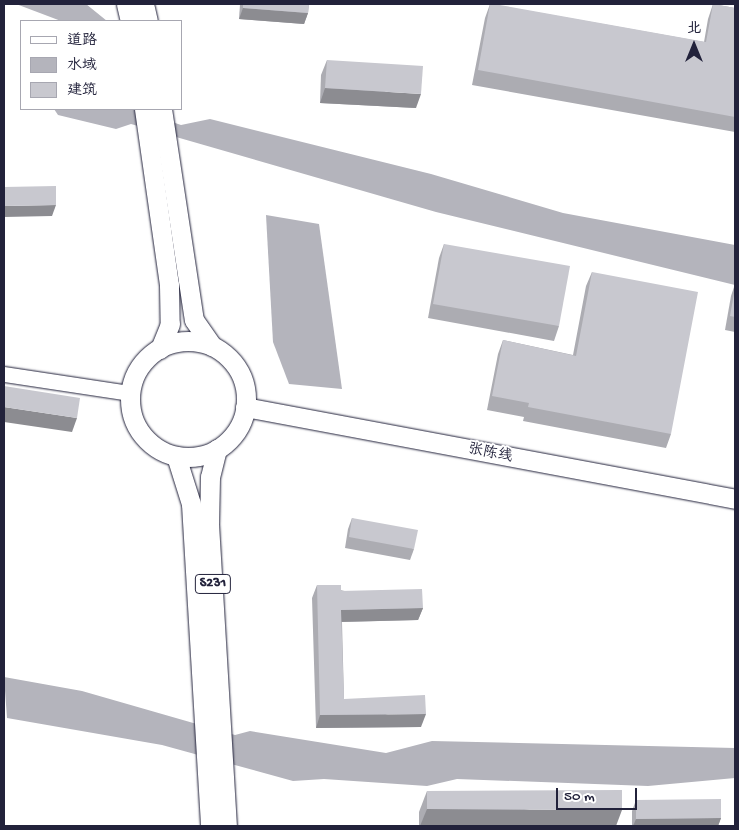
<!DOCTYPE html>
<meta charset="utf-8">
<style>
body{margin:0}
#map{position:relative;width:739px;height:830px;overflow:hidden;background:#fff;font-family:"Gochi Hand","LXGW WenKai TC",sans-serif}
div>[style]{position:absolute}
.water>*{inset:0;background:#b4b4bc}
.roads{filter:drop-shadow(0 0 1px #22223b) drop-shadow(0 0 1px #22223b)}
.minor>*{height:15px;margin:-7.5px;padding:0 7.5px;transform-origin:7.5px;border-radius:7.5px;background:#fff}
.major>*{height:19px;margin:-9.5px;padding:0 9.5px;transform-origin:9.5px;border-radius:9.5px;background:#fff}
.major>.ring{margin:-9.5px;padding:0;box-sizing:content-box;background:none;border:19px solid #fff;border-radius:50%}
.wall>*{inset:0;background:#acacb2}
.shaded-wall>*{inset:0;background:#8c8c91}
.building>*{inset:0;background:#c8c8cf}
span{translate:-50% -50%;white-space:nowrap;text-align:center;line-height:1.15;-webkit-text-stroke:4px #fff;paint-order:stroke}
.shield-label span{padding:1px 4px;background:#fff;border:1px solid;border-radius:4px;-webkit-text-stroke-width:0}
.shield-label{font-size:14px;color:#22223b;font-weight:700}
.street-label{font-size:15px;color:#22223b}
.frame{position:absolute;inset:0;border:5px solid #22223b;pointer-events:none}
.legend{position:absolute;left:20px;top:20px;width:162px;height:90px;box-sizing:border-box;background:#fff;border:1px solid #a7a7b1;margin:0;padding:6px 9px;list-style:none;font-size:15px;color:#22223b}
.legend li{display:flex;align-items:center;gap:10px;height:25px}
.legend b{width:25px;border:1px solid #a7a7b1}
.north{position:absolute;left:669px;top:20px;width:50px;height:50px;-webkit-text-stroke:4px #fff;paint-order:stroke;rotate:0deg;font-size:14px;font-weight:700;line-height:20px;text-align:center;color:#22223b}
.north::after{content:'';display:block;margin:auto;width:18px;height:22px;background:#22223b;clip-path:polygon(50% 0,100% 100%,50% 72%,0 100%)}
.scale{position:absolute;left:556px;top:788px;width:81px;height:22px;box-sizing:border-box;border:2px solid #22223b;border-top:0;padding-left:6px;font-size:15px;line-height:18px;white-space:nowrap;color:#22223b;-webkit-text-stroke:4px #fff;paint-order:stroke}
</style>
<div id="map">
<div class="water">
<i style="clip-path:polygon(16px 4px,86px 4px,107px 21px,61px 21px)"></i>
<i style="clip-path:polygon(54px 109px,134px 109px,181px 125px,210px 119px,431px 174px,563px 213px,735px 245px,735px 285px,436px 212px,131px 124px,116px 129px,58px 115px)"></i>
<i style="clip-path:polygon(266px 215px,319px 224px,342px 389px,289px 384px,273px 342px)"></i>
<i style="clip-path:polygon(4px 677px,82px 691px,235px 735px,250px 731px,386px 753px,432px 741px,735px 748px,735px 778px,648px 786px,457px 779px,427px 786px,324px 779px,293px 781px,162px 745px,7px 718px)"></i>
</div>
<div class="roads">
<div class="minor">
<i style="left:4px;top:374px;width:127px;rotate:8.6deg"></i>
</div>
<div class="major">
<i style="left:126px;top:4px;width:17px;rotate:77deg"></i>
<i style="left:144px;top:4px;width:17px;rotate:77deg"></i>
<i style="left:144px;top:109px;width:178px;rotate:81.9deg"></i>
<i style="left:169px;top:285px;width:39px;rotate:89deg"></i>
<i style="left:170px;top:324px;width:27px;rotate:112deg"></i>
<i style="left:162px;top:109px;width:213px;rotate:81.4deg"></i>
<i style="left:194px;top:320px;width:32px;rotate:55deg"></i>
<i class="ring" style="left:130px;top:341px;width:97px;height:97px"></i>
<i style="left:245px;top:407px;width:499px;rotate:10.6deg"></i>
<i style="left:217px;top:449px;width:29px;rotate:104deg"></i>
<i style="left:210px;top:477px;width:47px;rotate:91.2deg"></i>
<i style="left:209px;top:524px;width:303px;rotate:86.6deg"></i>
<i style="left:176px;top:456px;width:50px;rotate:72.6deg"></i>
<i style="left:191px;top:504px;width:323px;rotate:86.6deg"></i>
</div>
</div>
<div class="wall">
<i style="clip-path:polygon(240px 4px,309px 4px,308px 13px,304px 24px,239px 19px)"></i>
<i style="clip-path:polygon(490px 4px,704px 42px,708px 19px,713px 4px,735px 8px,735px 132px,472px 85px,485px 18px)"></i>
<i style="clip-path:polygon(327px 60px,416px 108px,320px 103px,321px 75px)"></i>
<i style="clip-path:polygon(444px 244px,559px 326px,554px 341px,428px 318px,439px 258px)"></i>
<i style="clip-path:polygon(592px 272px,671px 434px,666px 448px,523px 421px,524px 417px,487px 410px,498px 354px,503px 340px,573px 355px,586px 286px)"></i>
<i style="clip-path:polygon(735px 284px,735px 332px,725px 330px,731px 296px)"></i>
<i style="clip-path:polygon(352px 518px,414px 549px,410px 560px,345px 548px,348px 529px)"></i>
<i style="clip-path:polygon(317px 585px,423px 608px,418px 620px,342px 622px,344px 699px,421px 727px,316px 728px,312px 598px)"></i>
<i style="clip-path:polygon(427px 791px,616px 826px,419px 826px,419px 812px)"></i>
<i style="clip-path:polygon(636px 800px,721px 818px,718px 826px,632px 826px,632px 811px)"></i>
</div>
<div class="shaded-wall">
<i style="clip-path:polygon(243px 8px,308px 13px,304px 24px,239px 19px)"></i>
<i style="clip-path:polygon(325px 88px,421px 94px,416px 108px,320px 103px)"></i>
<i style="clip-path:polygon(56px 205px,52px 216px,4px 217px,4px 206px)"></i>
<i style="clip-path:polygon(4px 407px,77px 418px,72px 432px,4px 422px)"></i>
<i style="clip-path:polygon(423px 608px,418px 620px,337px 622px,341px 610px)"></i>
<i style="clip-path:polygon(426px 714px,421px 727px,316px 728px,320px 715px)"></i>
<i style="clip-path:polygon(427px 809px,622px 810px,616px 826px,420px 826px)"></i>
<i style="clip-path:polygon(721px 818px,718px 826px,633px 826px,636px 819px)"></i>
</div>
<div class="building">
<i style="clip-path:polygon(243px 4px,309px 4px,308px 13px,243px 8px)"></i>
<i style="clip-path:polygon(490px 4px,494px 4px,706px 42px,713px 4px,735px 8px,735px 117px,478px 70px)"></i>
<i style="clip-path:polygon(327px 60px,423px 66px,421px 94px,325px 88px)"></i>
<i style="clip-path:polygon(56px 186px,56px 205px,4px 206px,4px 187px)"></i>
<i style="clip-path:polygon(444px 244px,570px 266px,559px 326px,433px 304px)"></i>
<i style="clip-path:polygon(592px 272px,698px 292px,671px 434px,528px 407px,529px 403px,492px 396px,503px 340px,576px 356px)"></i>
<i style="clip-path:polygon(735px 288px,735px 317px,730px 316px)"></i>
<i style="clip-path:polygon(4px 386px,80px 398px,77px 418px,4px 407px)"></i>
<i style="clip-path:polygon(352px 518px,418px 530px,414px 549px,349px 537px)"></i>
<i style="clip-path:polygon(317px 585px,341px 585px,341px 591px,422px 589px,423px 608px,341px 610px,344px 699px,425px 695px,426px 714px,320px 715px)"></i>
<i style="clip-path:polygon(622px 790px,622px 810px,427px 809px,427px 791px)"></i>
<i style="clip-path:polygon(721px 799px,721px 818px,636px 819px,636px 800px)"></i>
</div>
<div class="shield-label">
<span style="left:213px;top:584px">S231</span>
</div>
<div class="street-label">
<span style="left:490px;top:454px;rotate:11deg">张陈线</span>
</div>
<div class="frame"></div>
<ul class="legend">
<li><b style="height:6px;background:#fff"></b>道路</li>
<li><b style="height:14px;background:#b4b4bc"></b>水域</li>
<li><b style="height:14px;background:#c8c8cf"></b>建筑</li>
</ul>
<div class="north">北</div>
<div class="scale">50 m</div>
</div>
